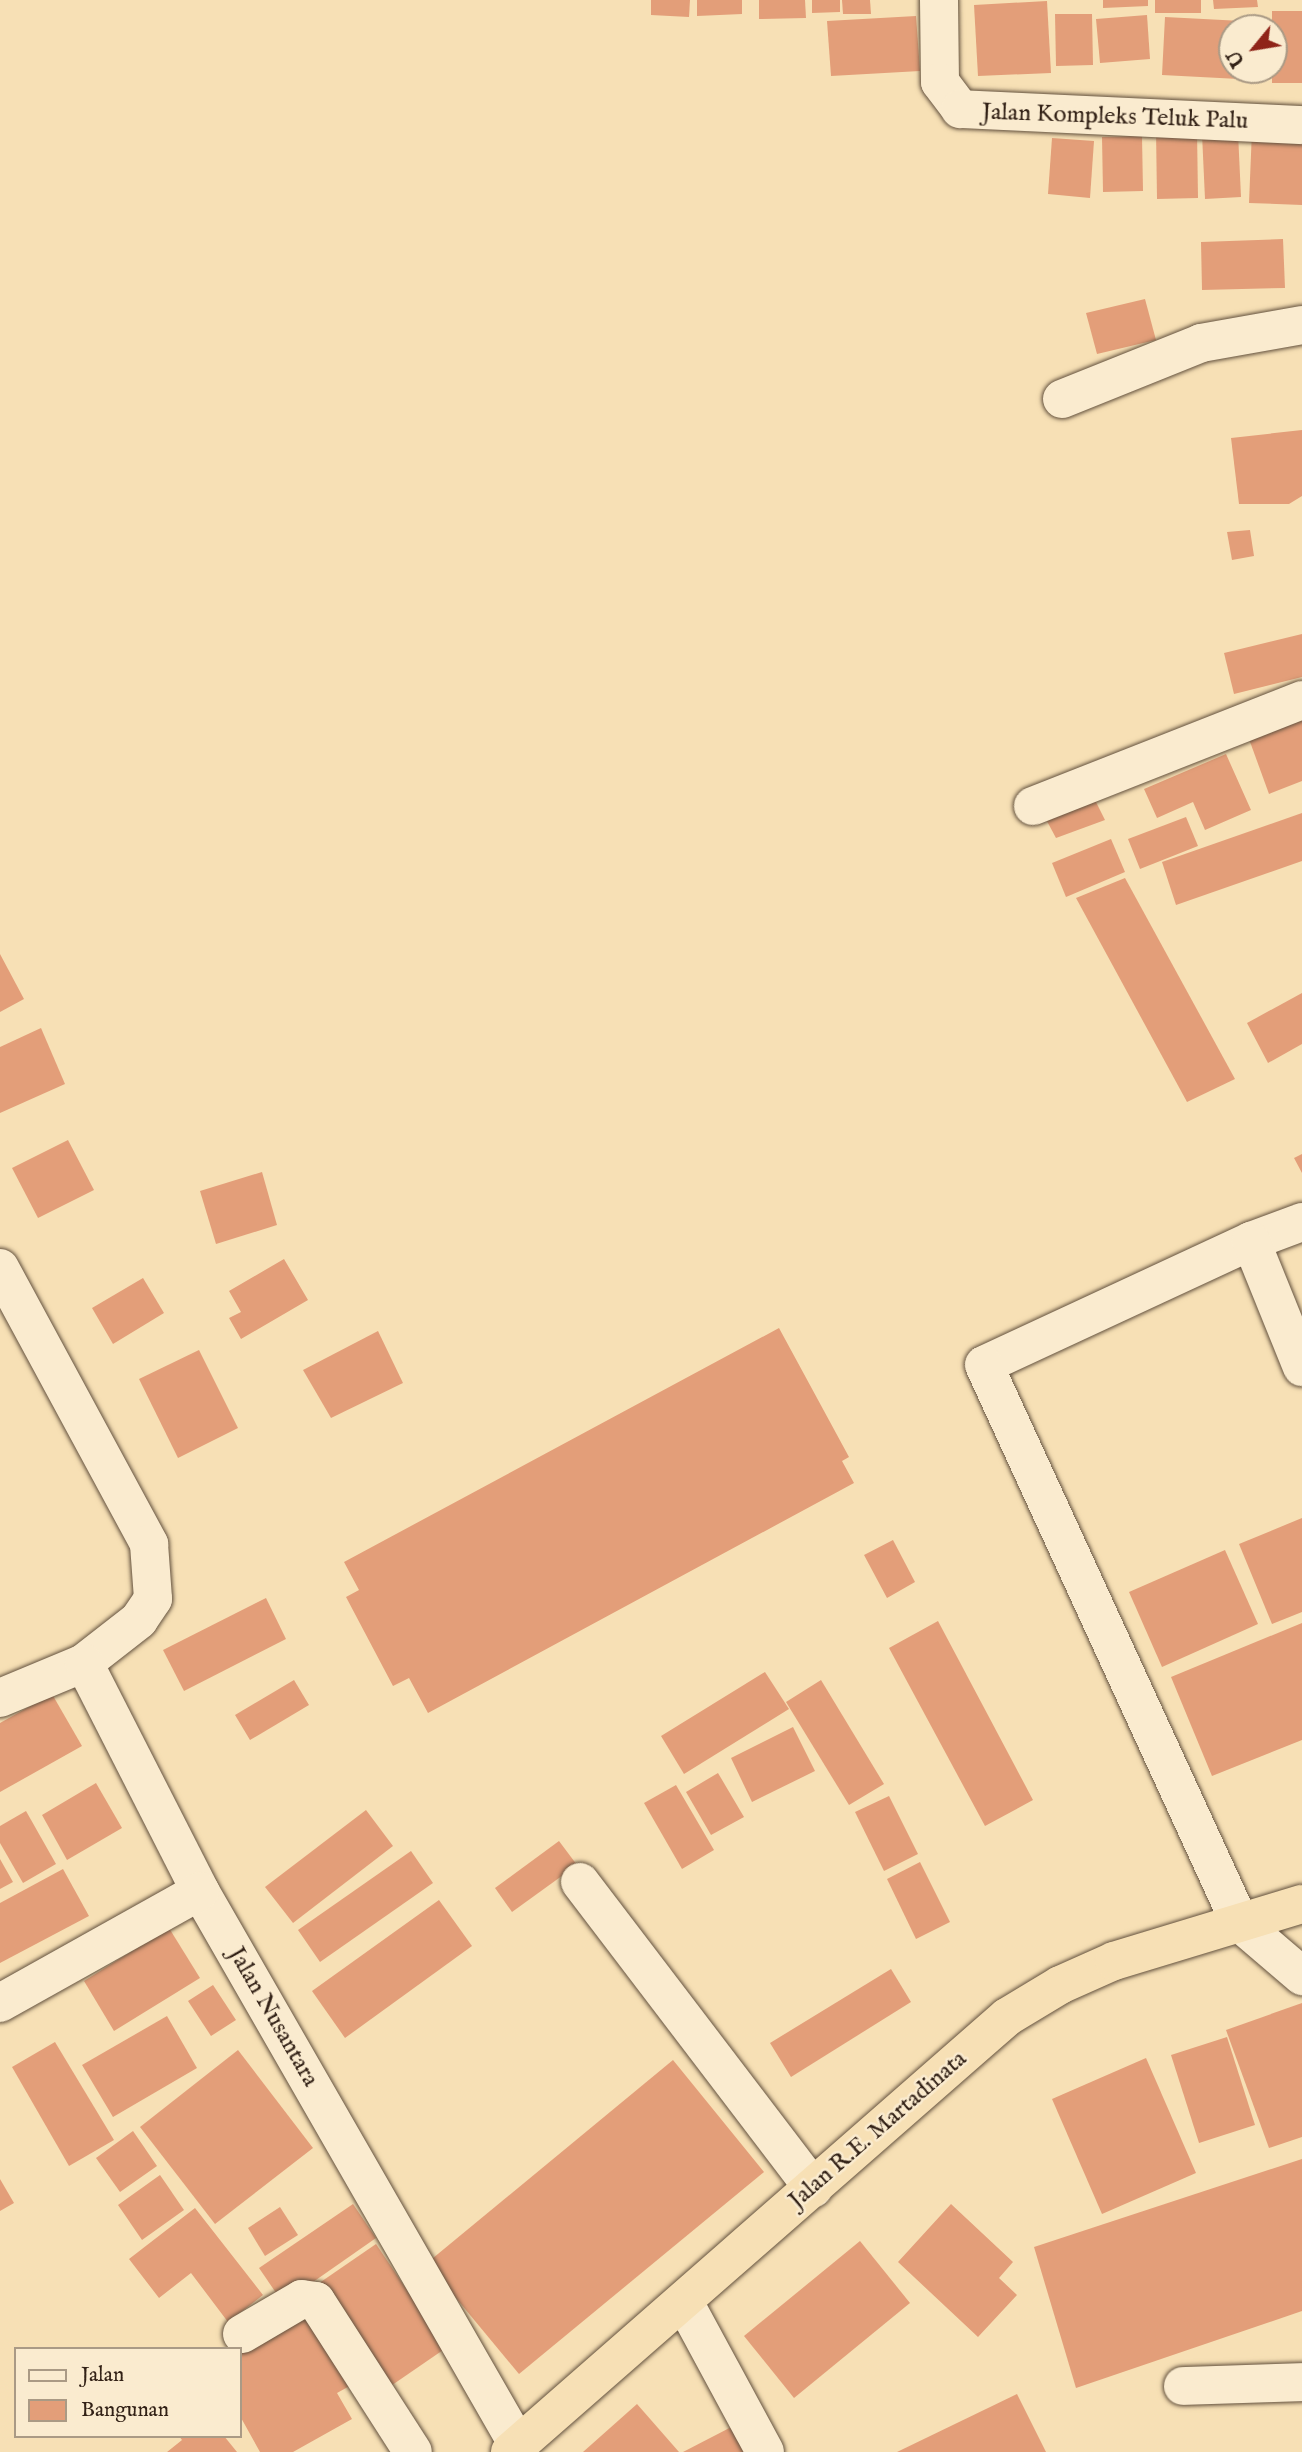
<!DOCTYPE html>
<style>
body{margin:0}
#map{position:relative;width:1302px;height:2452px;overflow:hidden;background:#f7e0b5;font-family:"IM FELL English",serif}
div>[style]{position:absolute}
.building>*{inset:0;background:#e39e79}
.roads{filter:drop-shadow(0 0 2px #63513e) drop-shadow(0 0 2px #63513e)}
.minor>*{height:38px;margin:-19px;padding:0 19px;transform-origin:19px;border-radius:19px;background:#faebcf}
.highway>*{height:38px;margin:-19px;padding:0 19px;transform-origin:19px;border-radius:19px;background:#f7e0b5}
span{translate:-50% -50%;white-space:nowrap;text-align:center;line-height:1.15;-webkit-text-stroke:5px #faebcf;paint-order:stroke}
.street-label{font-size:24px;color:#322116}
.legend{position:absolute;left:14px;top:2347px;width:228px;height:91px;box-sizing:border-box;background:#faebcf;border:2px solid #aa9a85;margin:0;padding:9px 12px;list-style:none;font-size:21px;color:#322116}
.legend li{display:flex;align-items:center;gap:14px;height:35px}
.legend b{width:35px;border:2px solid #aa9a85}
.north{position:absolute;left:1218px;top:14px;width:70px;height:70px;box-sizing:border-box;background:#faebcf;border:2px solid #aa9a85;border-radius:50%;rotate:240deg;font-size:19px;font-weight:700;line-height:28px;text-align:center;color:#322116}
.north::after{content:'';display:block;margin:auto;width:24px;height:32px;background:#8f2418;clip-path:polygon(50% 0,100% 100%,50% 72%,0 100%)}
</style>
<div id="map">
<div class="building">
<i style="clip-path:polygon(651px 0,690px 0,689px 17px,651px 15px)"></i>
<i style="clip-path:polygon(697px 0,742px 0,742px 14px,697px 16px)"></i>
<i style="clip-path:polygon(759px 0,805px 0,806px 18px,759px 19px)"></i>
<i style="clip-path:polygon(812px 0,840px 0,840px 12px,812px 13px)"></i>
<i style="clip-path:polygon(842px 0,870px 0,871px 14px,843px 14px)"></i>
<i style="clip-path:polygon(1103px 0,1148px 0,1148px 6px,1103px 8px)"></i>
<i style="clip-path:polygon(1155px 0,1201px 0,1201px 13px,1155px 13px)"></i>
<i style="clip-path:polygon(1213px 0,1257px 0,1258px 7px,1214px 9px)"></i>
<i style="clip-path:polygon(1047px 1px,1051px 73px,978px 76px,974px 5px)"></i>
<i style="clip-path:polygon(1272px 11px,1302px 11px,1302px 83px,1272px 83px)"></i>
<i style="clip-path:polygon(1055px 14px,1092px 14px,1093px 65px,1056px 66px)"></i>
<i style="clip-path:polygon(1147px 15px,1150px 59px,1100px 63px,1096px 19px)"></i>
<i style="clip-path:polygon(916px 16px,920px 71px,831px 76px,827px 21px)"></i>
<i style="clip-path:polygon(1165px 17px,1261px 22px,1260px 28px,1232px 28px,1232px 70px,1259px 70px,1258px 80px,1162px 75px)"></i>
<i style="clip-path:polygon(1156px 130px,1197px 130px,1198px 198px,1157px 199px)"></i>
<i style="clip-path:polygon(1252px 130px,1302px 133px,1302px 205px,1249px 203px)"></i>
<i style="clip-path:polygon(1238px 133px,1241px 197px,1205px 199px,1202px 134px)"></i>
<i style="clip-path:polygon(1142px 136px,1143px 191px,1103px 192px,1102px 137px)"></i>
<i style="clip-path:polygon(1052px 138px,1094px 141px,1090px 198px,1048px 194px)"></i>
<i style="clip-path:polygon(1283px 239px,1285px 288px,1202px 290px,1201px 242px)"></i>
<i style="clip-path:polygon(1145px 299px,1156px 340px,1097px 354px,1086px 313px)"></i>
<i style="clip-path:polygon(1302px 430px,1302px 496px,1289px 504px,1239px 504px,1231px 438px)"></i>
<i style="clip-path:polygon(1250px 530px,1254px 556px,1232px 560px,1227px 532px)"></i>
<i style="clip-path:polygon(1302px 634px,1302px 677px,1234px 694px,1224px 653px)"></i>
<i style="clip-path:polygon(1297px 708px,1302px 721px,1302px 781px,1269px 794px,1245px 728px)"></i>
<i style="clip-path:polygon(1226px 754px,1251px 810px,1205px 830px,1193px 802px,1157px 818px,1144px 789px)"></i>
<i style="clip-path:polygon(1091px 792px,1105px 820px,1056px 838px,1041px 810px)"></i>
<i style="clip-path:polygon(1302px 813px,1302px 861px,1176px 905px,1162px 862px)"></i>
<i style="clip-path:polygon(1186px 817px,1198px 846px,1140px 869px,1128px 839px)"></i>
<i style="clip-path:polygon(1111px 839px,1125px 872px,1066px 897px,1052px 863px)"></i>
<i style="clip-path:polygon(1125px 878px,1235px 1079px,1187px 1102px,1076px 898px)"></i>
<i style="clip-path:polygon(0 954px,24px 999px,0 1012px)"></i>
<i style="clip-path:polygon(1302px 993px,1302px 1044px,1268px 1063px,1247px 1023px)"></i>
<i style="clip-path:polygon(41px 1028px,65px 1084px,0 1113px,0 1047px)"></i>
<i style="clip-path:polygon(68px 1140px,94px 1190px,38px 1218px,12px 1168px)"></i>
<i style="clip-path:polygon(1302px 1154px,1302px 1173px,1294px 1158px)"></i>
<i style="clip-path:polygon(262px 1172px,277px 1225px,216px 1244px,200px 1191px)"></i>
<i style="clip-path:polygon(284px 1259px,308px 1300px,241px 1339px,229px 1318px,241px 1312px,229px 1291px)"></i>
<i style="clip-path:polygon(143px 1278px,164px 1313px,113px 1344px,92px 1308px)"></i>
<i style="clip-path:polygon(779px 1328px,849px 1457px,842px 1461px,854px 1483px,428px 1713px,409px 1678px,393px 1686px,346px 1597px,359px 1590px,344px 1562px)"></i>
<i style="clip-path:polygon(378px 1331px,403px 1383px,331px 1418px,303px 1370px)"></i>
<i style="clip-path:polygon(199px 1350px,238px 1428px,178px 1458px,139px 1379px)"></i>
<i style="clip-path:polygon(1302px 1518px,1302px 1612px,1272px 1624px,1239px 1544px)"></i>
<i style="clip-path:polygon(893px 1540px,915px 1582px,887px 1598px,864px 1555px)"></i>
<i style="clip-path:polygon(1225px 1550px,1258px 1624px,1162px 1667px,1129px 1592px)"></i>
<i style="clip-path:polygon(266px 1598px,286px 1639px,184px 1691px,163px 1650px)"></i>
<i style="clip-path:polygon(938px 1621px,1033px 1800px,985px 1826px,889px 1648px)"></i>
<i style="clip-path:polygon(1302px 1623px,1302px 1740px,1212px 1776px,1171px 1677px)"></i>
<i style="clip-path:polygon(765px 1672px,789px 1709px,684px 1774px,661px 1736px)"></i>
<i style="clip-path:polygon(294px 1680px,309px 1705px,250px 1740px,235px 1715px)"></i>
<i style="clip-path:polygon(821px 1680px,884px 1784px,849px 1805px,786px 1702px)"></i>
<i style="clip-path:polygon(52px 1694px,82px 1746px,0 1792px,0 1723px)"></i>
<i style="clip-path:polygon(793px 1727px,815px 1771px,752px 1802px,731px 1758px)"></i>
<i style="clip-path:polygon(718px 1773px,744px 1817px,711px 1835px,686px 1792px)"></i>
<i style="clip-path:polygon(96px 1783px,122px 1828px,67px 1860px,42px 1815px)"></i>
<i style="clip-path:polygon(676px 1785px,714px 1850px,682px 1869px,644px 1803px)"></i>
<i style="clip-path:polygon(889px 1796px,918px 1854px,884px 1871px,855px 1812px)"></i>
<i style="clip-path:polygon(366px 1810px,393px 1846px,293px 1923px,265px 1887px)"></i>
<i style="clip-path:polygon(26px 1811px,56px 1864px,23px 1883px,0 1843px,0 1826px)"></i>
<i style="clip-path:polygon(559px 1841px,577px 1865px,512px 1912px,495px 1888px)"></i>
<i style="clip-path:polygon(411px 1851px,433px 1883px,320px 1962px,298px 1930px)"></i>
<i style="clip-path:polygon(0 1859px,13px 1882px,0 1889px)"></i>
<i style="clip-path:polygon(920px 1862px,950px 1922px,916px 1939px,887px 1879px)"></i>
<i style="clip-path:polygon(63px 1869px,89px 1916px,0 1963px,0 1903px)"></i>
<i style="clip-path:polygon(439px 1900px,472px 1946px,345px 2038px,312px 1991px)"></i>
<i style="clip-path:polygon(169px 1928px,200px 1978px,114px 2031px,84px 1981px)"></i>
<i style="clip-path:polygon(891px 1969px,911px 2002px,791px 2077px,770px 2043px)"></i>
<i style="clip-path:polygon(213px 1985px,236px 2020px,211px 2036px,188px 2001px)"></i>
<i style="clip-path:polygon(1302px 2003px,1302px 2137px,1269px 2148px,1226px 2030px)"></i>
<i style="clip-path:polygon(167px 2016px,197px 2068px,113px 2117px,82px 2065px)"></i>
<i style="clip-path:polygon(1227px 2037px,1255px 2125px,1199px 2143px,1171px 2055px)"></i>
<i style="clip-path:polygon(55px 2042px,114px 2140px,69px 2166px,12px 2067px)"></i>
<i style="clip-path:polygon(238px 2050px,313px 2148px,215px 2224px,140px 2127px)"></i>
<i style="clip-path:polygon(1146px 2058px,1196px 2173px,1102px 2214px,1052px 2099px)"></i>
<i style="clip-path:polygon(673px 2060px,764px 2172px,519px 2374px,427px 2263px)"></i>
<i style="clip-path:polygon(133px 2131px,157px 2166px,120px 2192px,96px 2158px)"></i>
<i style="clip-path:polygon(1302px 2159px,1302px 2311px,1076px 2388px,1034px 2247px)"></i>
<i style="clip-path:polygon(160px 2175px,184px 2210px,142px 2240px,118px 2205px)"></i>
<i style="clip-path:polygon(0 2179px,14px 2203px,0 2211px)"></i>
<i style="clip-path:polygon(353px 2204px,376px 2238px,283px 2303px,259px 2268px)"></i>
<i style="clip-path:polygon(951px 2204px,1013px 2262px,999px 2278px,1017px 2295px,978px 2337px,898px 2262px)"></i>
<i style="clip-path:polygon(280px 2207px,298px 2235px,265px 2256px,248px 2228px)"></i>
<i style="clip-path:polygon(195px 2208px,263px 2295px,228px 2322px,191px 2273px,159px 2298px,129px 2259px)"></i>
<i style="clip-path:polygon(860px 2241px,910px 2303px,794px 2398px,744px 2336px)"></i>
<i style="clip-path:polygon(376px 2244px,446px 2348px,382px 2392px,312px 2288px)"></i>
<i style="clip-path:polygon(314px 2310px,355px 2383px,337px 2393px,352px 2419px,293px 2452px,260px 2452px,240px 2416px,240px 2352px)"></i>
<i style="clip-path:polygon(1017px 2394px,1046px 2452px,897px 2452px)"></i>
<i style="clip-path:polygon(637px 2404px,679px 2452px,583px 2452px)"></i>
<i style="clip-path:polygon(741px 2422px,757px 2452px,683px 2452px)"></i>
<i style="clip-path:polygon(179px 2436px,224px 2436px,237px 2452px,167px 2452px,182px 2440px)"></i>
</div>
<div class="roads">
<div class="minor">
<i style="left:939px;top:0;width:82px;rotate:89.3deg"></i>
<i style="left:940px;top:82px;width:34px;rotate:53deg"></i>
<i style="left:960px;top:109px;width:342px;rotate:2.7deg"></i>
<i style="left:1062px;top:399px;width:150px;rotate:-21.9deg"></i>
<i style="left:1201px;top:343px;width:103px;rotate:-10.1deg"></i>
<i style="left:1033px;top:806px;width:289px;rotate:-21.5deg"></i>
<i style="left:1302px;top:1222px;width:54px;rotate:159.6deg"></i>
<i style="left:1251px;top:1241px;width:294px;rotate:155.1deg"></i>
<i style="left:984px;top:1365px;width:614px;rotate:65.36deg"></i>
<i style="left:1240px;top:1923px;width:82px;rotate:40.5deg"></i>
<i style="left:1251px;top:1241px;width:136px;rotate:68deg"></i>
<i style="left:0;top:1268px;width:314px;rotate:61.6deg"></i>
<i style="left:149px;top:1544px;width:55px;rotate:85.8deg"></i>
<i style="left:153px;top:1599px;width:25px;rotate:124deg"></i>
<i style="left:139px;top:1620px;width:70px;rotate:142deg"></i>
<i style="left:0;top:1698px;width:91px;rotate:-22.6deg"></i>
<i style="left:84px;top:1663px;width:256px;rotate:63deg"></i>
<i style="left:200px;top:1891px;width:639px;rotate:60.14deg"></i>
<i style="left:580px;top:1882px;width:385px;rotate:52.7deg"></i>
<i style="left:0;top:2003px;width:229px;rotate:-29.2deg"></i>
<i style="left:684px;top:2302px;width:170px;rotate:61.6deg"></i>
<i style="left:242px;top:2334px;width:69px;rotate:-30.3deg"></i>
<i style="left:302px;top:2299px;width:14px;rotate:8deg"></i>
<i style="left:316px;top:2301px;width:179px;rotate:57.3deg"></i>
<i style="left:1183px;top:2386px;width:119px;rotate:-1.9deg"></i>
</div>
<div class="highway">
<i style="left:510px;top:2452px;width:660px;rotate:-41.19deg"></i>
<i style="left:1007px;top:2017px;width:62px;rotate:-31.1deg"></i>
<i style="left:1060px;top:1985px;width:59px;rotate:-24deg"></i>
<i style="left:1114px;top:1961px;width:196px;rotate:-16.9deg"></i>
</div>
</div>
<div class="street-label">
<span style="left:1115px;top:117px;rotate:2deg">Jalan Kompleks Teluk Palu</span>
<span style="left:273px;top:2017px;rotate:60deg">Jalan Nusantara</span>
<span style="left:878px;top:2130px;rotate:-41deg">Jalan R.E. Martadinata</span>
</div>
<ul class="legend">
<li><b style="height:9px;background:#faebcf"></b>Jalan</li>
<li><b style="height:19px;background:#e39e79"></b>Bangunan</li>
</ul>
<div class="north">U</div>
</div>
